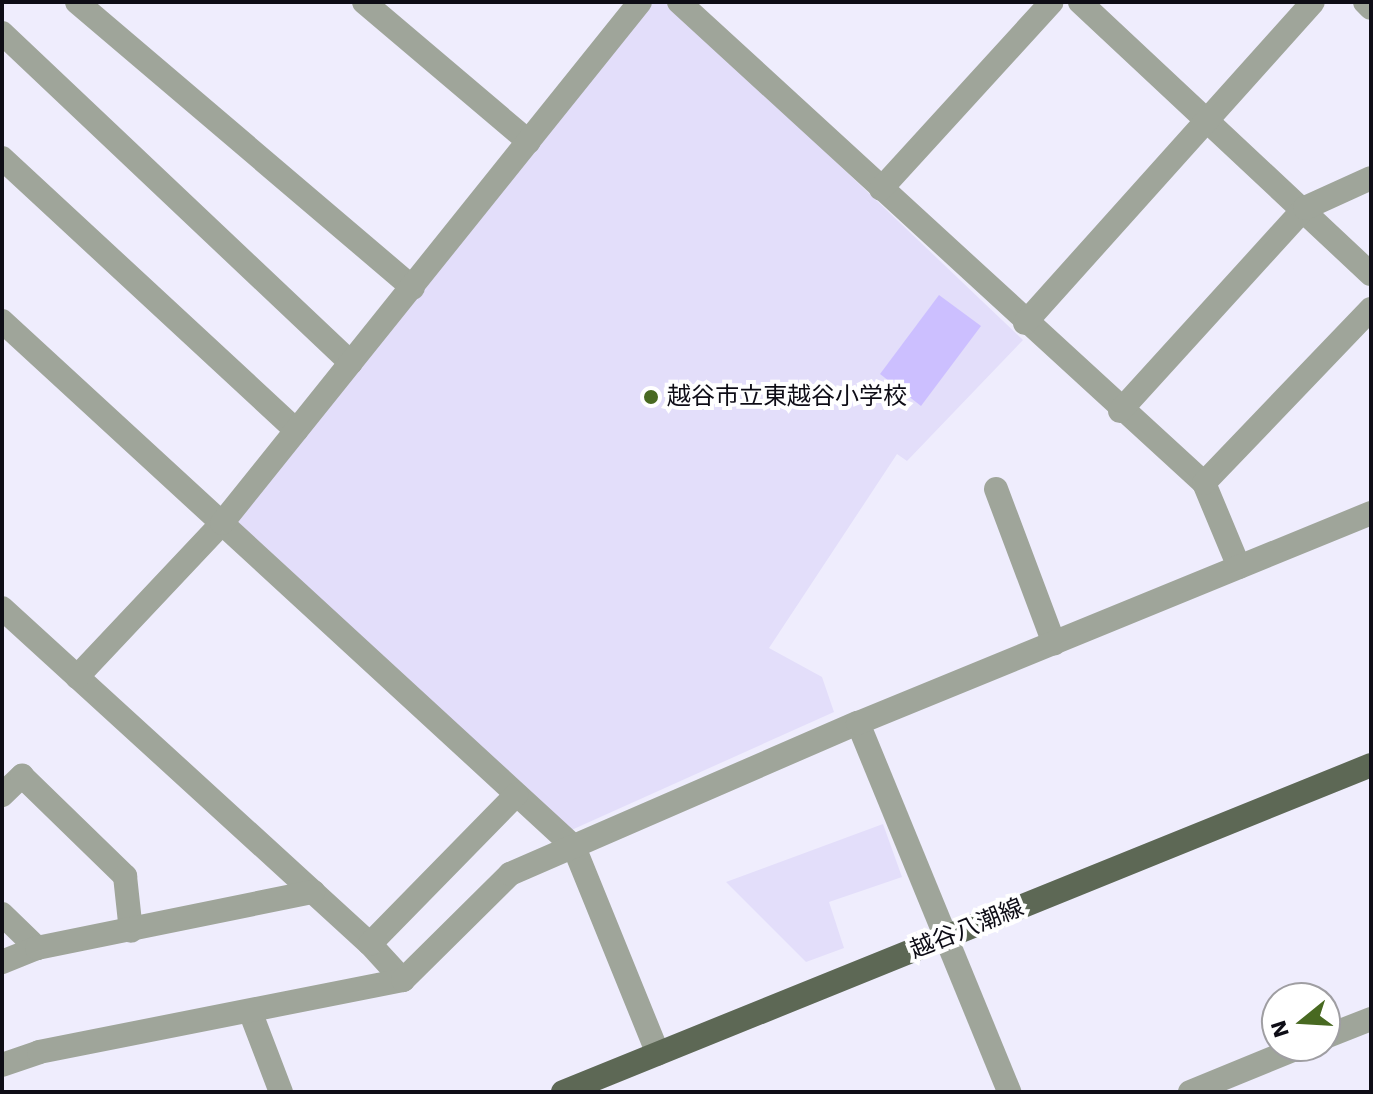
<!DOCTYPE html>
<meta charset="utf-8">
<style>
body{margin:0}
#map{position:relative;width:1373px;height:1094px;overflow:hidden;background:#efedfd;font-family:"Work Sans","Noto Sans JP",sans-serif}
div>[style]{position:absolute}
.built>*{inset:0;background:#e3defa}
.water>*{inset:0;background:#ccbfff}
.minor>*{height:24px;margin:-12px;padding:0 12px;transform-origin:12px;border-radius:12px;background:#9fa59a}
.major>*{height:24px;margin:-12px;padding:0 12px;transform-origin:12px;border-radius:12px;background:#5d6855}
.dots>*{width:22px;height:22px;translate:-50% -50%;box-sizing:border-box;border:4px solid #fff;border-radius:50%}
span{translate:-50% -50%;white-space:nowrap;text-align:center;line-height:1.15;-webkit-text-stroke:8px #fff;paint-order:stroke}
.poi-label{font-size:24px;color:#0e0d16}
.left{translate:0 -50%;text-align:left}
.street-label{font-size:24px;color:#0e0d16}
.frame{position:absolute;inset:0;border:4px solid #0e0d16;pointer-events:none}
.north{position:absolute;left:1261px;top:982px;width:80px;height:80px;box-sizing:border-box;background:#fff;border:2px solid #9f9ea2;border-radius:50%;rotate:252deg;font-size:22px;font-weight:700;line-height:32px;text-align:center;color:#0e0d16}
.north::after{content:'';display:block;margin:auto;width:28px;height:36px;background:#486921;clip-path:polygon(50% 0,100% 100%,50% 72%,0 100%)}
</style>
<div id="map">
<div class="built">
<i style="clip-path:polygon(650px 2px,668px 2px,1023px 340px,907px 461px,897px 454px,769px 648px,822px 677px,834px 712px,567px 832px,231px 522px)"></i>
<i style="clip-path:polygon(883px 824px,902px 877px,829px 902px,844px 948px,806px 962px,726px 882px)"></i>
</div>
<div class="water">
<i style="clip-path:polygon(939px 295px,981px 326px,921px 406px,880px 374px)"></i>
</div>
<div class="minor">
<i style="left:77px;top:2px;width:441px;rotate:40.4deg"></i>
<i style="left:364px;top:2px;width:216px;rotate:40.3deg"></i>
<i style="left:679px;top:2px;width:712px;rotate:42.5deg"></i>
<i style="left:1204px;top:483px;width:91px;rotate:67.4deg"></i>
<i style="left:1080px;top:2px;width:398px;rotate:43.1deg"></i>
<i style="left:1365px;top:2px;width:8px;rotate:45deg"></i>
<i style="left:2px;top:33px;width:480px;rotate:43.4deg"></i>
<i style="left:2px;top:158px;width:401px;rotate:42.8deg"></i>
<i style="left:881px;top:189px;width:253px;rotate:-47.6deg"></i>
<i style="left:2px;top:321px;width:777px;rotate:42.6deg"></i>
<i style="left:574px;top:847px;width:223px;rotate:67.9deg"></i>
<i style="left:1025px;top:323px;width:431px;rotate:-48.1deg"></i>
<i style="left:1120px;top:411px;width:275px;rotate:-47.7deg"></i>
<i style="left:1305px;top:208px;width:72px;rotate:-24.4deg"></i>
<i style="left:1204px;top:483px;width:241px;rotate:-46.2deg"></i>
<i style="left:996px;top:489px;width:165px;rotate:69.4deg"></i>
<i style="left:2px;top:608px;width:498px;rotate:42.4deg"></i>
<i style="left:370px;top:944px;width:49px;rotate:47.5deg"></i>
<i style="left:77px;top:677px;width:212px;rotate:-46.7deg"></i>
<i style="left:222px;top:523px;width:668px;rotate:-51.26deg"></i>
<i style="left:858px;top:723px;width:399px;rotate:67.7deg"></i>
<i style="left:2px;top:795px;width:28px;rotate:-44deg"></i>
<i style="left:22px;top:776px;width:144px;rotate:44.2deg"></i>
<i style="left:125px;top:876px;width:55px;rotate:83.8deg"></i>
<i style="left:2px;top:914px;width:49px;rotate:44.2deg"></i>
<i style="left:370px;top:944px;width:209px;rotate:-45.6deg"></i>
<i style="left:2px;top:962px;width:38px;rotate:-22deg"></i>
<i style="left:37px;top:948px;width:282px;rotate:-11.5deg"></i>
<i style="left:250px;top:1011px;width:87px;rotate:69.1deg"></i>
<i style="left:1325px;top:1037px;width:49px;rotate:-21.4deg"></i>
<i style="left:2px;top:1065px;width:39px;rotate:-19deg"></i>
<i style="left:39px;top:1052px;width:371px;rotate:-11.2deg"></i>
<i style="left:403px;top:980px;width:151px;rotate:-44.7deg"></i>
<i style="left:510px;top:874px;width:379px;rotate:-23.5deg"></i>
<i style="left:858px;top:723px;width:554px;rotate:-22.26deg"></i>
<i style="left:1190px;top:1092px;width:122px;rotate:-22.2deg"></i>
</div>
<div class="major">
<i style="left:563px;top:1092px;width:872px;rotate:-22.03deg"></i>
</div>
<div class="dots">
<i style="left:651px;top:397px;background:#486921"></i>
</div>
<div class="poi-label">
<span class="left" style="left:667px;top:397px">越谷市立東越谷小学校</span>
</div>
<div class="street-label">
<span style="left:967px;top:929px;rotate:-22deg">越谷八潮線</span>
</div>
<div class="frame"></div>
<div class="north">N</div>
</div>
